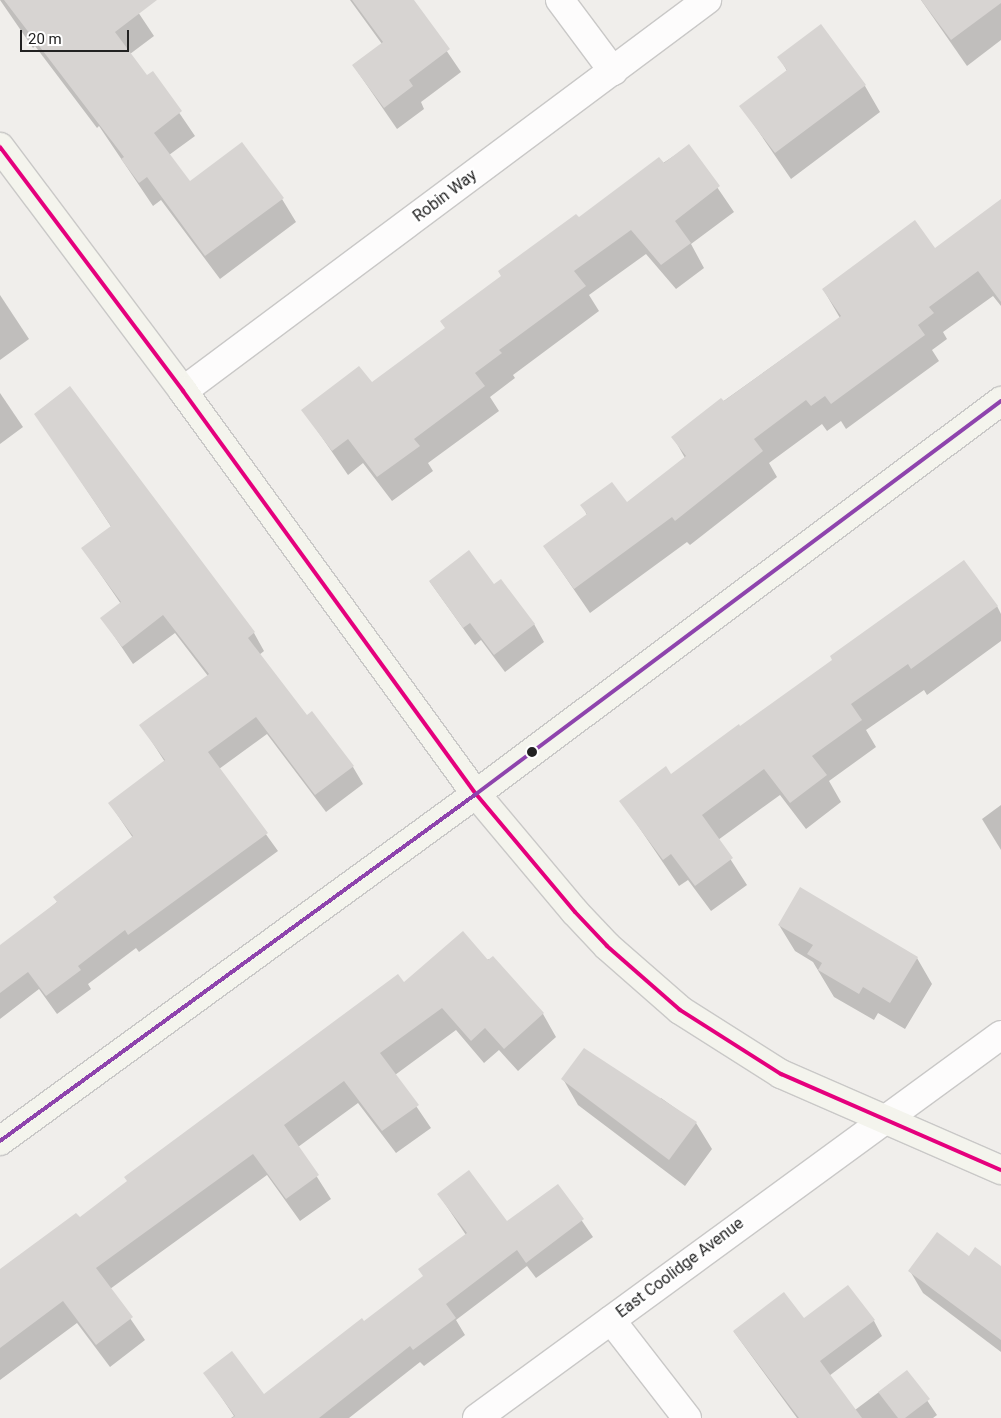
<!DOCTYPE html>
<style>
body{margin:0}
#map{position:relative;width:1001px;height:1418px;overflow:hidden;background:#f0eeeb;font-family:Roboto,sans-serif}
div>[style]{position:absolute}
.shadow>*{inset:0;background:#0003}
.building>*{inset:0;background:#d7d4d2}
.roads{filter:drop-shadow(1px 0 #c9c8c7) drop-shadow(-1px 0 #c9c8c7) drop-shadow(0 1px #c9c8c7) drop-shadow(0 -1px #c9c8c7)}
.street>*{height:28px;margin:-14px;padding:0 14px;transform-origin:14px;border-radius:14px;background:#fdfcfc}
.secondary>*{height:28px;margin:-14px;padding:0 14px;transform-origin:14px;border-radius:14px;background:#f4f4ed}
.bus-1>*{height:4px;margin:-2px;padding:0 2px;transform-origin:2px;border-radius:2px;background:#e5007d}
.bus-2>*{height:4px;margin:-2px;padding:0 2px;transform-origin:2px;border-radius:2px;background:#8e44ad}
.dots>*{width:14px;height:14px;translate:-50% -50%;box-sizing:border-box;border:2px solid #fff;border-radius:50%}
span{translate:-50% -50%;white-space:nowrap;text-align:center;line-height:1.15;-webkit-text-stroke:4.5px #fff;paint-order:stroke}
.street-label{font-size:16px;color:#222}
.scale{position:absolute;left:20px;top:30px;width:109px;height:22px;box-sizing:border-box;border:2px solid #222;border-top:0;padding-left:6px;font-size:15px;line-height:18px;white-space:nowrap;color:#222;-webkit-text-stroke:4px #fff;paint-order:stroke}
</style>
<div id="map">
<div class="shadow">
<div style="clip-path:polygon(0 0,130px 0,154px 36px,130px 54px,147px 77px,152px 73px,195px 136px,169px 155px,189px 183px,282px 199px,296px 222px,220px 279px,161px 200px,153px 206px,99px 126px,97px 128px,35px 46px,33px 48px)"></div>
<div style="clip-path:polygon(350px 0,412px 0,461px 72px,421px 102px,424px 109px,397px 129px,353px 65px,382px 44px)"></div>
<div style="clip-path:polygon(921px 0,1001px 0,1001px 40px,967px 66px)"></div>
<div style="clip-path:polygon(820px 26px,865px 86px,880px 112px,791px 179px,741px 106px,787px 71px,779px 57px)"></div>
<div style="clip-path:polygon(689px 146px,734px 212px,691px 244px,704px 268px,676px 289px,646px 254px,589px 295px,599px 311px,513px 375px,515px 378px,490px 397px,499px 411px,428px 463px,433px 471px,392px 501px,363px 463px,348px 475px,303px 410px,371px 384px,446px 329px,578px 219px)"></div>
<div style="clip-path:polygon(1001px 200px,1001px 306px,993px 296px,943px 332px,947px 339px,932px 350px,939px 361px,846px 429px,841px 421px,827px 431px,822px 424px,769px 463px,777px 477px,690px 545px,687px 542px,590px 613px,544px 546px,587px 515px,582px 505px,627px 504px,685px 458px,673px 437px,840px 318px,823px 289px,935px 250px)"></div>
<div style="clip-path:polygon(0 295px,29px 339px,0 360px)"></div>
<div style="clip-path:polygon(69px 388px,254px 633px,264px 651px,259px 655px,307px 716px,353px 767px,363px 784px,326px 812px,267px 734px,219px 769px,278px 851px,139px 952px,136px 948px,88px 984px,91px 989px,57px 1014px,39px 989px,0 1019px,0 950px,133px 838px,110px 804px,165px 762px,141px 725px,208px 676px,175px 633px,133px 664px,102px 618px,121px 604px,83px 549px,112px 528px,36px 414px)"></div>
<div style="clip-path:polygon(0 393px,23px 427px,0 444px)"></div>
<div style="clip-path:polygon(430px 582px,494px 586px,534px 624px,544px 642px,505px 672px,481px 640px,475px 645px)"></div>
<div style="clip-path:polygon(997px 606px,1001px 614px,1001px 641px,927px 695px,924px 690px,866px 730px,876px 747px,829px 781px,841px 802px,806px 829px,780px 795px,718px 840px,747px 885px,711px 911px,688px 880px,679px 886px,621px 801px,671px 776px,740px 728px)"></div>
<div style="clip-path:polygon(1001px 805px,1001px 850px,982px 819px)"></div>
<div style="clip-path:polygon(779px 925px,917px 958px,932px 984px,905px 1029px,878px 1013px,874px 1020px,834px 997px,813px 962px,795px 951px)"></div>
<div style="clip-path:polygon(493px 958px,543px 1014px,556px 1037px,518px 1071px,499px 1050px,484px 1063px,456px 1030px,395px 1075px,431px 1128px,396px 1153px,358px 1103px,298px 1147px,331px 1199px,300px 1221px,267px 1175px,110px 1289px,145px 1340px,110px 1367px,77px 1323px,0 1380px,0 1270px,79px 1219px,404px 984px)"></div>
<div style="clip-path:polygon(563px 1079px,659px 1101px,661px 1098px,696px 1123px,712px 1149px,685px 1186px,578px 1105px)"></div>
<div style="clip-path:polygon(558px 1186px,593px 1237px,536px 1278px,527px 1266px,456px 1320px,465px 1335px,424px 1366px,420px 1362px,349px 1418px,231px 1418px,234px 1416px,205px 1373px,264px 1395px,364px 1323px,424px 1277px,466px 1235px,439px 1195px,507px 1223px)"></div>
<div style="clip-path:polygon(969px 1258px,1001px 1268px,1001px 1352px,923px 1293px,910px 1271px)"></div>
<div style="clip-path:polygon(803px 1320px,874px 1321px,882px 1336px,829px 1376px,855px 1410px,907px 1371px,937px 1415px,933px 1418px,797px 1418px,734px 1332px)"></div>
</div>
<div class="building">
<div style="clip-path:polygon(4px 0,157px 0,115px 32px,147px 75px,153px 71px,182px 111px,154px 133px,190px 181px,242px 142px,284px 198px,205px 256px,147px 177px,139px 183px,121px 159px,124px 157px)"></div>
<div style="clip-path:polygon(352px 0,414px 0,450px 49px,409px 80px,413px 86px,384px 108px,352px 65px,383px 42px)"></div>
<div style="clip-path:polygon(921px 0,1001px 0,1001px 3px,951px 40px)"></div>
<div style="clip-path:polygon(821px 24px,866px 85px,775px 153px,739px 106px,787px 70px,777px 57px)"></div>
<div style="clip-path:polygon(689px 144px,720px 186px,675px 221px,691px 243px,661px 265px,631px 230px,574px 271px,586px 286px,499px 350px,502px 353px,475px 373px,485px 386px,414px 439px,420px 446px,377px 477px,348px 439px,332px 451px,301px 410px,359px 366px,372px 382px,445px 328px,440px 321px,501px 276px,498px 271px,576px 214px,579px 217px,659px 157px,664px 163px)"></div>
<div style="clip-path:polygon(1001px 199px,1001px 302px,978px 271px,929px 307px,934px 313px,918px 325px,925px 335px,831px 404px,825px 396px,811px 406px,806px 400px,754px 439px,763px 451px,675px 521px,672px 517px,574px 589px,543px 546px,587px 514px,580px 505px,612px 482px,627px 502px,686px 456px,671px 437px,721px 398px,724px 401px,841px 316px,822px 289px,915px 220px,935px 248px)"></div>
<div style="clip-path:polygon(70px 386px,255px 632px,248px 638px,307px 715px,312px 711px,354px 766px,315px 795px,256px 717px,208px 752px,268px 833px,128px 935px,125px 930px,78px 966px,81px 970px,46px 996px,28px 972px,0 993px,0 945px,57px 902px,53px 897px,133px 836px,108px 803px,165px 760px,139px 725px,209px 674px,163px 615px,122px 647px,100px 618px,121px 602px,81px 548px,111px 526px,34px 414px)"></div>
<div style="clip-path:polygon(469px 550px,494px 584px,501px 579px,535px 624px,494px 655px,470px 623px,463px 628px,429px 581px)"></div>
<div style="clip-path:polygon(964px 560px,998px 606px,911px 669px,908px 664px,851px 704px,862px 720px,812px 756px,827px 775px,790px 803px,764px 769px,702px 815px,733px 858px,695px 886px,671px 854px,663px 860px,619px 801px,666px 766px,671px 774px,739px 724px,740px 726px,832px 660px,830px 656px)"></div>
<div style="clip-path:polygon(800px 887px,918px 957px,890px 1003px,863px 987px,859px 994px,818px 970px,822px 963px,807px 954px,813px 945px,778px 925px)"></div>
<div style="clip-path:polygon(463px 931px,488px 960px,493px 956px,544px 1013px,504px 1049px,485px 1028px,471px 1041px,442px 1008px,380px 1053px,419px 1105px,382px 1131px,344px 1081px,284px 1125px,319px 1175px,286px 1199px,253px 1154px,96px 1268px,133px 1317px,96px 1345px,63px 1301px,0 1348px,0 1269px,76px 1213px,80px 1217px,127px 1181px,124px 1177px,398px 974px,404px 982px)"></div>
<div style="clip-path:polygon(584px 1048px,697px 1122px,669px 1160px,561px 1079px)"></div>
<div style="clip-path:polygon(469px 1170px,507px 1221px,558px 1184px,584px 1219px,526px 1263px,517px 1250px,446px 1304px,456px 1318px,413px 1350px,410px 1346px,319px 1418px,232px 1418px,235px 1416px,203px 1373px,232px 1351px,264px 1394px,362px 1318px,364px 1321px,423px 1276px,418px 1269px,467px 1233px,437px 1194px)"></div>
<div style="clip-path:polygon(937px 1232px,969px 1256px,975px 1247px,1001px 1266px,1001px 1340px,908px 1271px)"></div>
<div style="clip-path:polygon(848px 1285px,875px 1320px,820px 1361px,862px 1418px,799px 1418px,733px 1331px,784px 1292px,804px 1318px)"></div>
<div style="clip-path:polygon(907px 1370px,930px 1399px,905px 1418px,898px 1418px,878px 1392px)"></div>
</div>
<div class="roads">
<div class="street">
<div style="left:560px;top:0;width:89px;rotate:53.3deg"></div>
<div style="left:183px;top:391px;width:654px;rotate:-36.73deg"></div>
<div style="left:611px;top:1320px;width:124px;rotate:52.2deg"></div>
<div style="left:477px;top:1418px;width:649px;rotate:-36.16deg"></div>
</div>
<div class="secondary">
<div style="left:0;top:147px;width:305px;rotate:53.1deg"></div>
<div style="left:183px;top:391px;width:498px;rotate:54deg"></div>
<div style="left:476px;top:794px;width:154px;rotate:50deg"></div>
<div style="left:575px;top:912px;width:47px;rotate:46.7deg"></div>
<div style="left:607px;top:946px;width:97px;rotate:41.2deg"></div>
<div style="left:680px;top:1010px;width:120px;rotate:32.4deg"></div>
<div style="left:781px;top:1074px;width:240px;rotate:23.6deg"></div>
<div style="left:0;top:1141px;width:589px;rotate:-36.09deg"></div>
<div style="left:476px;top:794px;width:656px;rotate:-36.82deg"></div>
</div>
</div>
<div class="bus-1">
<div style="left:0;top:147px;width:305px;rotate:53.1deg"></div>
<div style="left:183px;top:391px;width:498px;rotate:54deg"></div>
<div style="left:476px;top:794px;width:154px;rotate:50deg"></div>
<div style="left:575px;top:912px;width:47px;rotate:46.7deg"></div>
<div style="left:607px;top:946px;width:97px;rotate:41.2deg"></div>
<div style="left:680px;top:1010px;width:120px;rotate:32.4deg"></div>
<div style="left:781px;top:1074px;width:240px;rotate:23.6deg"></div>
</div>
<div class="bus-2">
<div style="left:0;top:1141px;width:589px;rotate:-36.09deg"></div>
<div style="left:476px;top:794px;width:656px;rotate:-36.82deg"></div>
</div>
<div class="dots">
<div style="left:532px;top:752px;background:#222"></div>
</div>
<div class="street-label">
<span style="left:445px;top:196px;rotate:-37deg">Robin Way</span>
<span style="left:680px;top:1268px;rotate:-37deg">East Coolidge Avenue</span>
</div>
<div class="scale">20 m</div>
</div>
